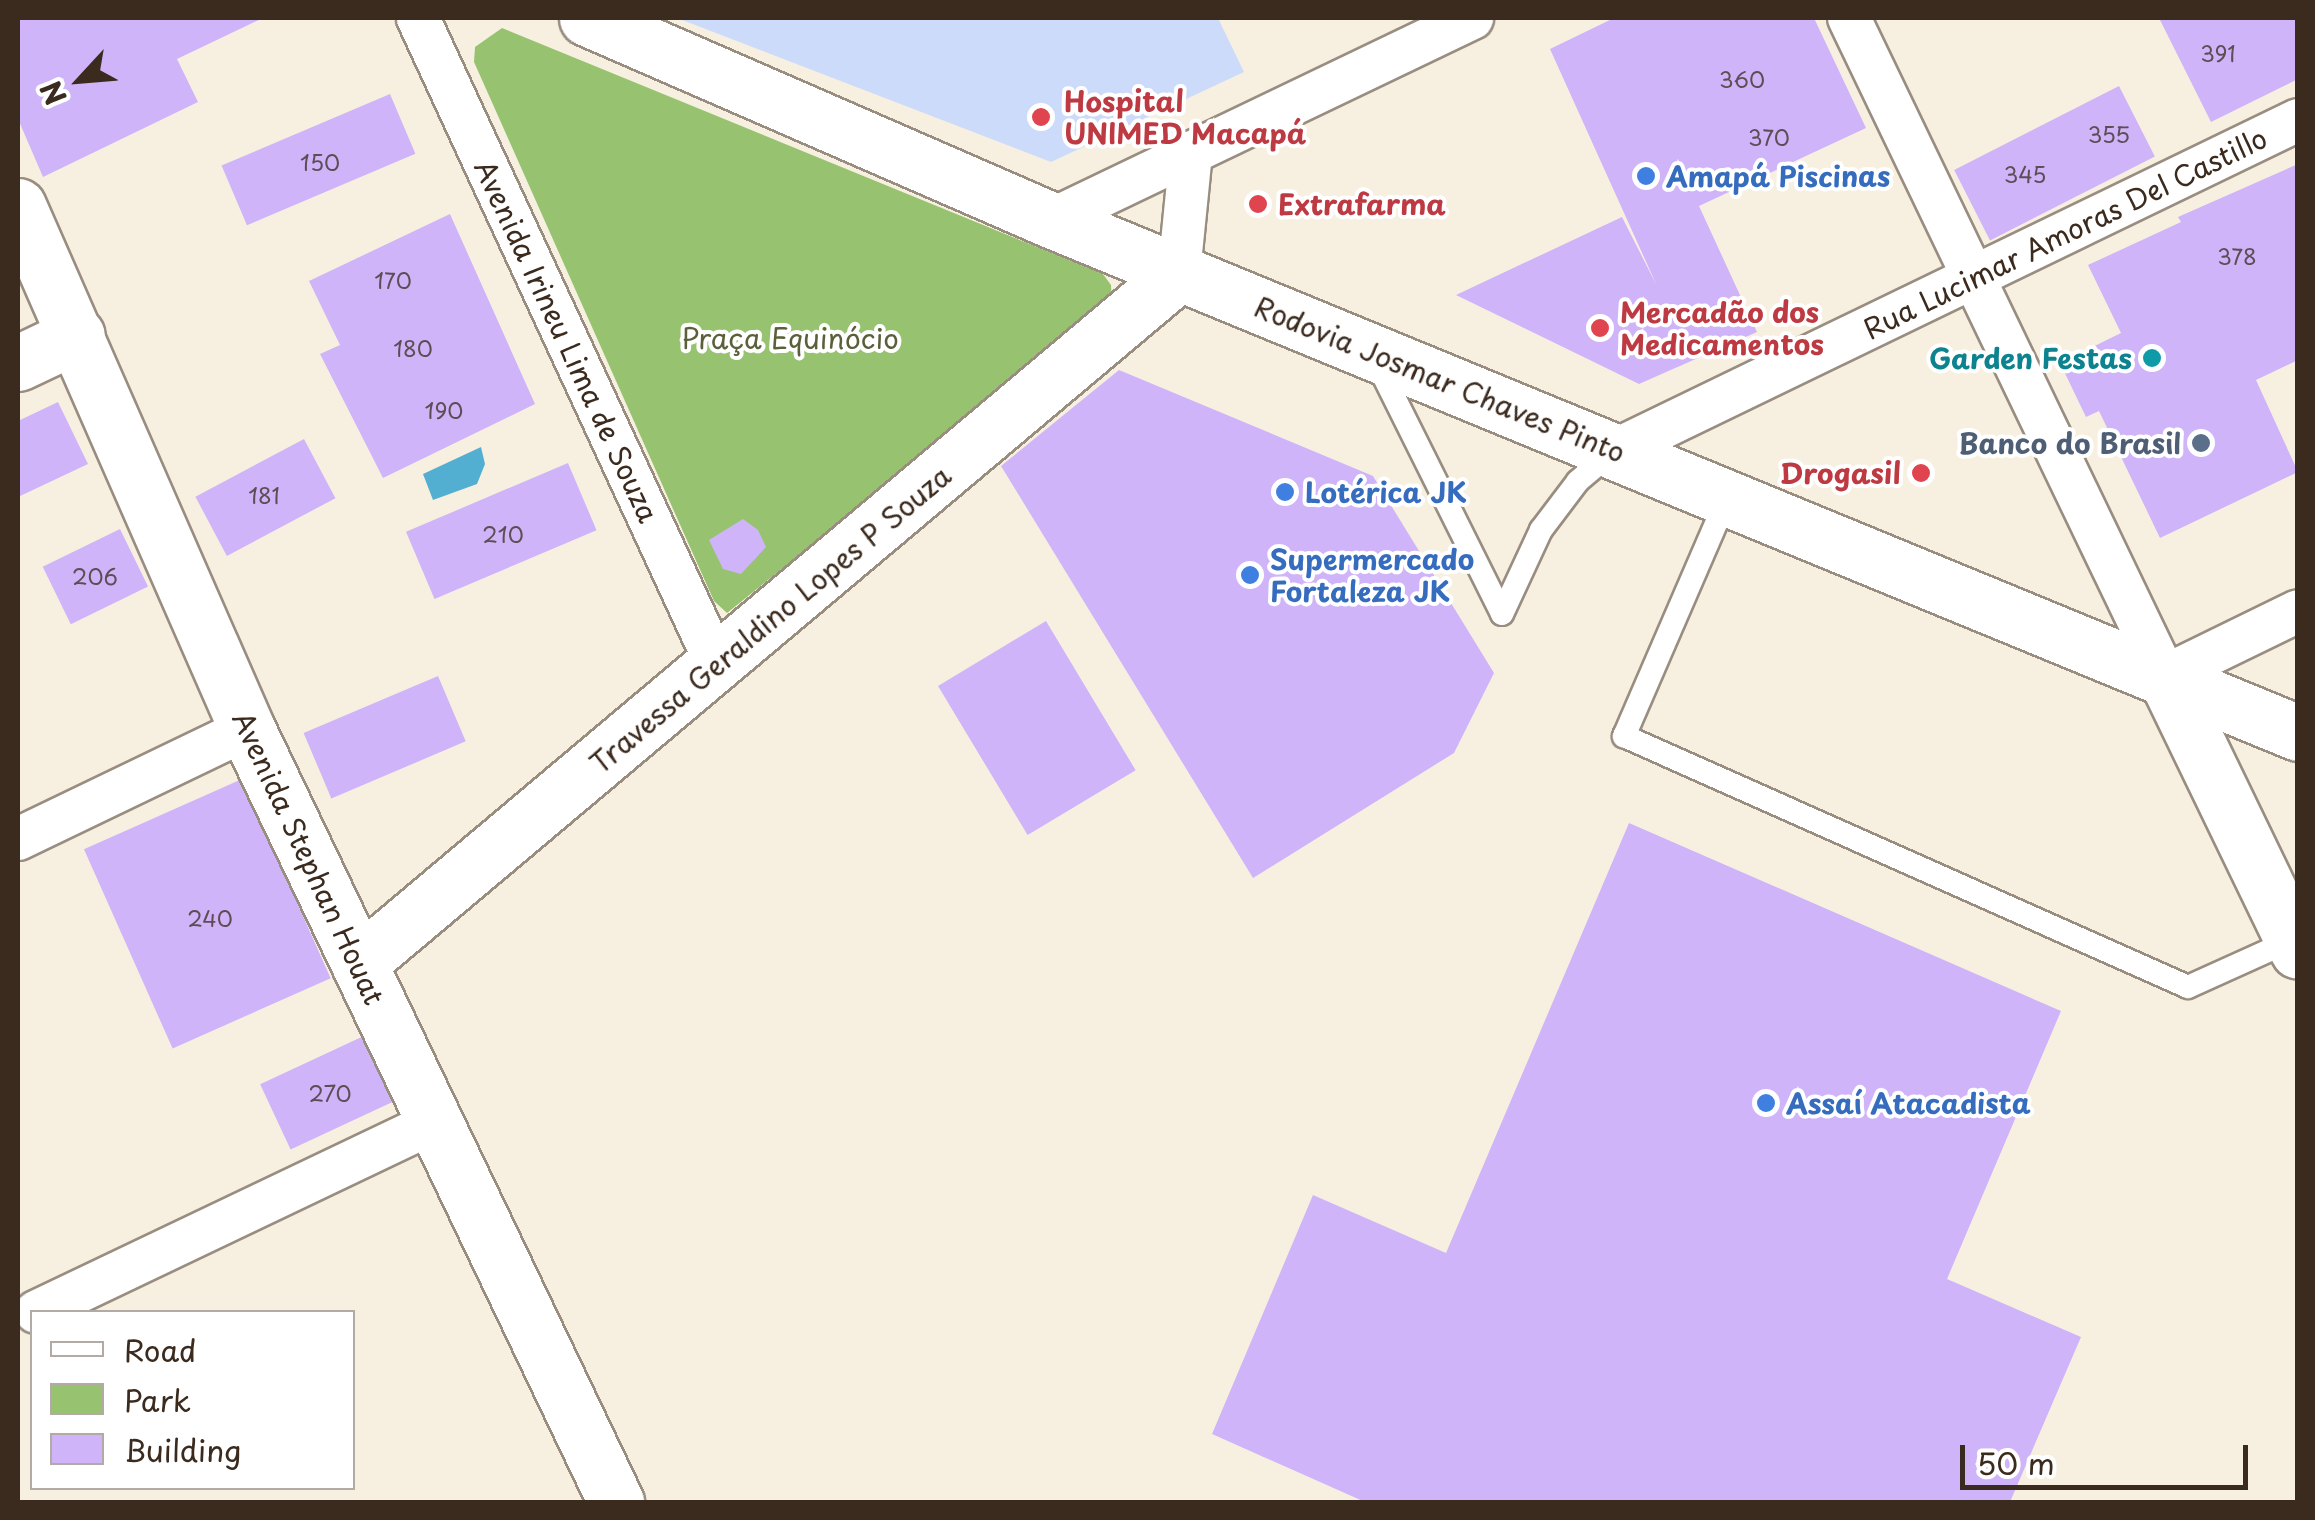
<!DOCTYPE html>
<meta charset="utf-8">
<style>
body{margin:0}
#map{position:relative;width:2315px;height:1520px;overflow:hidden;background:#f7f0e1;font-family:"Playpen Sans",sans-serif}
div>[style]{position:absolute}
.built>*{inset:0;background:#cddbfa}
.green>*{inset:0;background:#97c370}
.water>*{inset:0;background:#53afd1}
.building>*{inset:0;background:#cfb4f9;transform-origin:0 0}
.roads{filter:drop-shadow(2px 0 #998d80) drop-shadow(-2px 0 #998d80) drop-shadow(0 2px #998d80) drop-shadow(0 -2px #998d80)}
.lane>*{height:22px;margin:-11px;padding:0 11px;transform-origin:11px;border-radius:11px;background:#fff}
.street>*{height:42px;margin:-21px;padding:0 21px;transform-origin:21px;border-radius:21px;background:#fff}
.secondary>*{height:55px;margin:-27.5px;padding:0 27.5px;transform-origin:27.5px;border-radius:27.5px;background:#fff}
.primary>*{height:55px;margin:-27.5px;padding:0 27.5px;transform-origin:27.5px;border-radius:27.5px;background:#fff}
.dots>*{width:28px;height:28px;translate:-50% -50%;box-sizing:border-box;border:5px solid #fff;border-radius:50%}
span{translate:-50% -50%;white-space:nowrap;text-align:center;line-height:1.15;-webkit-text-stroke:8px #fff;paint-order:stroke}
.number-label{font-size:22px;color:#604c55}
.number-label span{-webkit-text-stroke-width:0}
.health-label{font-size:28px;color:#be3a42;font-weight:700}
.left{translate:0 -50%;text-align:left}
.right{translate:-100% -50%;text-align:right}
.shop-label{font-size:28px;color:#366cbe;font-weight:700}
.street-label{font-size:28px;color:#3b2a1e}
.park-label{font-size:28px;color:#5b603b}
.culture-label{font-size:28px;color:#0d838f;font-weight:700}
.service-label{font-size:28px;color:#4e5e75;font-weight:700}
.frame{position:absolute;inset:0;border:20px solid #3b2a1e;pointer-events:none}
.legend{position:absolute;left:30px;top:1310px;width:325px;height:180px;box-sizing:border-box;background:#fff;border:2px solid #b1aaa5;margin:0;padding:12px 18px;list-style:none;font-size:30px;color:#3b2a1e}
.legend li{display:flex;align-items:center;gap:20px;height:50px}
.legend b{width:50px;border:2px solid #b1aaa5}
.north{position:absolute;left:30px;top:30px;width:100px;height:100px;-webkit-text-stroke:8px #fff;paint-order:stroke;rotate:244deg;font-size:28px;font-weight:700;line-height:40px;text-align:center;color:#3b2a1e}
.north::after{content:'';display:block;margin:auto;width:35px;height:45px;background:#3b2a1e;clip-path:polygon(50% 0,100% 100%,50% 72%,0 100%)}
.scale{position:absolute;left:1960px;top:1445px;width:288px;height:45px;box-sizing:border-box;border:5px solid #3b2a1e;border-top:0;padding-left:12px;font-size:30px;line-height:35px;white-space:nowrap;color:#3b2a1e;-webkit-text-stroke:8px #fff;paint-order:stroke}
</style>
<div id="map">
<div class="built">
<div style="clip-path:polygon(677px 18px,1218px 18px,1244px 72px,1051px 162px)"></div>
</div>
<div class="green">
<div style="clip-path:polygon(502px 28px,1103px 274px,1111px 285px,1112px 303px,727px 613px,714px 601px,474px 62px,475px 47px)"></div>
</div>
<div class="water">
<div style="clip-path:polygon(481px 447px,485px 464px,477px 484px,433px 500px,423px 474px)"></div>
</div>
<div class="building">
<div style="clip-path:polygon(18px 18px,263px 18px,177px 59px,198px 102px,43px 177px,18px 119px)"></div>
<div style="clip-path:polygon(1614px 18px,1814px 18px,1866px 128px,1699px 206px,1757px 332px,1639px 384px,1456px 295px,1622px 217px,1657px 286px,1550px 49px)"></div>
<div style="clip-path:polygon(2159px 18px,2298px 18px,2298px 79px,2211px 122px)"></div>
<div style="left:2119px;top:86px;width:79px;height:185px;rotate:63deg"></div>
<div style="left:390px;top:94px;width:65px;height:183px;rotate:67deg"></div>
<div style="clip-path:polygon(2298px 164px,2298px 360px,2256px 380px,2298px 472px,2160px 538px,2099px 411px,2086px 417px,2060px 363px,2121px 333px,2088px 265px,2181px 222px,2178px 217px)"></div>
<div style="clip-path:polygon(450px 214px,535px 404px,383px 478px,320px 354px,340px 345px,309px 281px)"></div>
<div style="clip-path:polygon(1119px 370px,1373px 476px,1494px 673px,1454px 753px,1253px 878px,1001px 466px)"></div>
<div style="clip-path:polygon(58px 402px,88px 464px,18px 497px,18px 421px)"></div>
<div style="left:304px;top:439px;width:67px;height:123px;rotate:62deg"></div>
<div style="left:568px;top:463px;width:73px;height:176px;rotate:67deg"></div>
<div style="clip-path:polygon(743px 519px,758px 530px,766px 547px,741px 574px,723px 569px,709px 540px)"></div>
<div style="left:120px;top:529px;width:64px;height:86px;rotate:64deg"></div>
<div style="left:1046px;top:621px;width:174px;height:126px;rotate:59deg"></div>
<div style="left:438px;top:676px;width:71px;height:146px;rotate:67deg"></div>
<div style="left:242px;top:779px;width:218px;height:173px;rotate:66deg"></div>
<div style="clip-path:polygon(1629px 823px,2061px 1011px,1947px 1279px,2081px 1337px,2010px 1502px,1365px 1502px,1212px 1434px,1313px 1195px,1446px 1253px)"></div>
<div style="left:368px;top:1034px;width:72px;height:119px;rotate:65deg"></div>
</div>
<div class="roads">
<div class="lane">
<div style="left:1377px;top:363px;width:280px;rotate:63.5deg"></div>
<div style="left:1728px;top:496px;width:262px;rotate:113.4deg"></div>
<div style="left:1624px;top:736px;width:617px;rotate:23.99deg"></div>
<div style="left:2188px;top:987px;width:114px;rotate:-24.3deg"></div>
<div style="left:1502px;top:614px;width:93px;rotate:-65.1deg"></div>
<div style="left:1541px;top:530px;width:61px;rotate:-52.9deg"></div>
<div style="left:1578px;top:481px;width:42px;rotate:-40.2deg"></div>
</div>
<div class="street">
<div style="left:418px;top:18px;width:713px;rotate:65.2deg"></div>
<div style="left:1849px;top:18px;width:730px;rotate:64.35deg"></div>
<div style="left:2165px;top:676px;width:148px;rotate:-26deg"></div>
<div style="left:1051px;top:220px;width:467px;rotate:-25.6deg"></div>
<div style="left:1179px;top:273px;width:121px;rotate:-84.3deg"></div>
<div style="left:1616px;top:450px;width:758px;rotate:-25.82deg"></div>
<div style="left:18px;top:839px;width:254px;rotate:-25.7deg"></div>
<div style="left:36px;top:1312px;width:441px;rotate:-25.5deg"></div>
</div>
<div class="secondary">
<div style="left:18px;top:206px;width:571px;rotate:66.35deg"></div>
<div style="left:247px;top:729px;width:857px;rotate:64.48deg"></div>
<div style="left:18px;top:363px;width:65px;rotate:-25.4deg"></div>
<div style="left:2165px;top:676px;width:305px;rotate:64.2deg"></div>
<div style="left:359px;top:963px;width:1072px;rotate:-40.08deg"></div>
</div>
<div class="primary">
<div style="left:587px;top:18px;width:506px;rotate:23.53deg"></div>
<div style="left:1051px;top:220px;width:1348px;rotate:22.36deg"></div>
</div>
</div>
<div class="dots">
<div style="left:1041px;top:117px;background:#e0444e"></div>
<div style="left:1646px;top:176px;background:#3f7fe0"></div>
<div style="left:1258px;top:204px;background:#e0444e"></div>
<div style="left:1600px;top:328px;background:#e0444e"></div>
<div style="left:2152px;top:358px;background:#0f9aa8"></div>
<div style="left:2201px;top:443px;background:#5c6f8a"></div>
<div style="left:1921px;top:473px;background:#e0444e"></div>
<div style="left:1285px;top:492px;background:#3f7fe0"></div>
<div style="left:1250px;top:575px;background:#3f7fe0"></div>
<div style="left:1766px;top:1103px;background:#3f7fe0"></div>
</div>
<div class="number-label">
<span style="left:2218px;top:53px">391</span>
<span style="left:1742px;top:79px">360</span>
<span style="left:2109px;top:134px">355</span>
<span style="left:1769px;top:137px">370</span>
<span style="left:320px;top:162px">150</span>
<span style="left:2025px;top:174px">345</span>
<span style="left:2237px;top:256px">378</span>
<span style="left:393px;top:280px">170</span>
<span style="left:413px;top:348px">180</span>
<span style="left:444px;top:410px">190</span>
<span style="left:264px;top:495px">181</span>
<span style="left:503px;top:534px">210</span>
<span style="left:95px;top:576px">206</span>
<span style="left:210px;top:918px">240</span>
<span style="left:330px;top:1093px">270</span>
</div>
<div class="health-label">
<span class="left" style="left:1064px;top:117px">Hospital<br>UNIMED Macapá</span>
<span class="left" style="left:1278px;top:204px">Extrafarma</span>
<span class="left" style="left:1620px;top:328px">Mercadão dos<br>Medicamentos</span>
<span class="right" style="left:1901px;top:473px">Drogasil</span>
</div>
<div class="shop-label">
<span class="left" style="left:1666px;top:176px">Amapá Piscinas</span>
<span class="left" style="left:1305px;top:492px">Lotérica JK</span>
<span class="left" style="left:1270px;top:575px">Supermercado<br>Fortaleza JK</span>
<span class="left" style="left:1786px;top:1103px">Assaí Atacadista</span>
</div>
<div class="street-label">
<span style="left:2065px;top:233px;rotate:-26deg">Rua Lucimar Amoras Del Castillo</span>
<span style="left:567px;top:341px;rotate:65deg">Avenida Irineu Lima de Souza</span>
<span style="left:1440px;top:379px;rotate:22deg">Rodovia Josmar Chaves Pinto</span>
<span style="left:770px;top:619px;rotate:-40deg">Travessa Geraldino Lopes P Souza</span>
<span style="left:309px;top:858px;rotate:65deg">Avenida Stephan Houat</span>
</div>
<div class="park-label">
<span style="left:790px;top:338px">Praça Equinócio</span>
</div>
<div class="culture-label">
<span class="right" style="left:2132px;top:358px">Garden Festas</span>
</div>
<div class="service-label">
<span class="right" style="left:2181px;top:443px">Banco do Brasil</span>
</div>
<div class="frame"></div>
<ul class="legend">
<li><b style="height:12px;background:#fff"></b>Road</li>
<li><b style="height:28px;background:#97c370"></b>Park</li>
<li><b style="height:28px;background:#cfb4f9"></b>Building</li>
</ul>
<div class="north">N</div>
<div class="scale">50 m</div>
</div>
